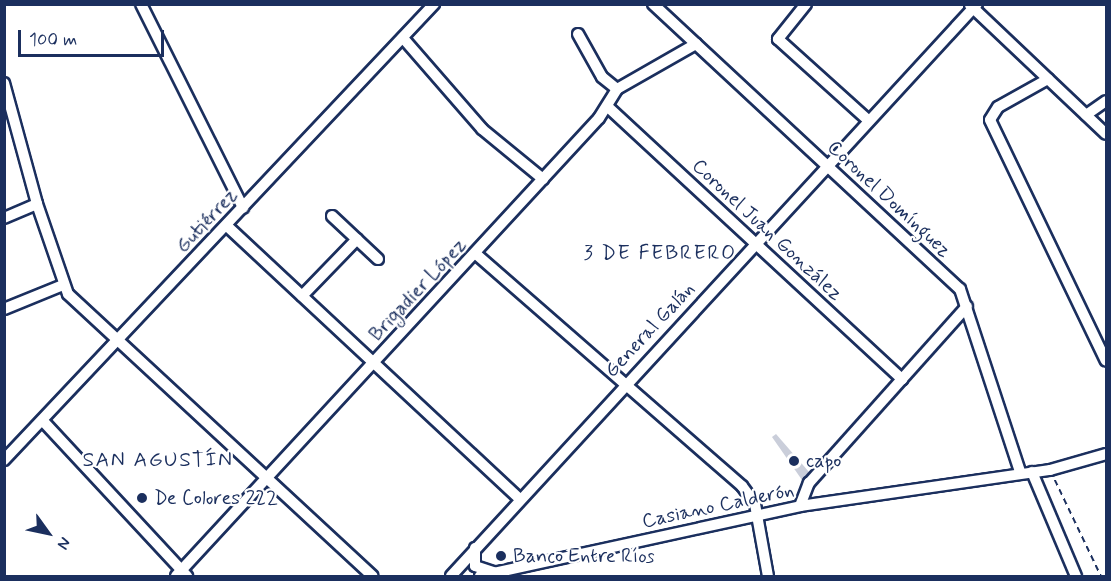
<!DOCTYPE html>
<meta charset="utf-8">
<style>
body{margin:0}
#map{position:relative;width:1111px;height:581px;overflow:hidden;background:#fff;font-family:Mynerve,sans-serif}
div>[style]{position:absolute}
.building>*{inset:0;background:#caceda}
.path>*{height:1.5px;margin-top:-0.75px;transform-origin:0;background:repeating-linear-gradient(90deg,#1b2f5e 0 6px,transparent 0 10.5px)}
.roads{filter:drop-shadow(2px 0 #1b2f5e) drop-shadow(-2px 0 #1b2f5e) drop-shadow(0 2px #1b2f5e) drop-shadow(0 -2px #1b2f5e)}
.minor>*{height:10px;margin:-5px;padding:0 5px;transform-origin:5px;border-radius:5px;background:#fff}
.dots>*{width:16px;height:16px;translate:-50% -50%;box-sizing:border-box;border:3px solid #fff;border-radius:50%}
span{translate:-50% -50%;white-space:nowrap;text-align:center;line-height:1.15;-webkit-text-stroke:4.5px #fff;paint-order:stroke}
.street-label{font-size:20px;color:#1b2f5e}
.poi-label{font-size:20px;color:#1b2f5e}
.left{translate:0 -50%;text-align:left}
.neighbourhood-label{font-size:21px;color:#1b2f5e;letter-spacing:1.5px}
.frame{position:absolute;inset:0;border:6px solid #1b2f5e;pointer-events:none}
.north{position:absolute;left:18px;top:503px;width:60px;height:60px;-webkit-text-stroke:4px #fff;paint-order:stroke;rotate:123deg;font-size:16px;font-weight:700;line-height:24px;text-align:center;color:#1b2f5e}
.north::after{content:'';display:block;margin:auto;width:21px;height:27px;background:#1b2f5e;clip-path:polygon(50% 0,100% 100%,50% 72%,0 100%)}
.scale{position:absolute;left:18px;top:30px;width:146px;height:27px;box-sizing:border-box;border:3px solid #1b2f5e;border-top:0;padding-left:8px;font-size:18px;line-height:21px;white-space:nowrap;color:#1b2f5e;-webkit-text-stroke:4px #fff;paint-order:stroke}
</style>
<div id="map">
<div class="building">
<div style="clip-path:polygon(776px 434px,809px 472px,802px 480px,772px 437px)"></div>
</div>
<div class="path">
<div style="left:1055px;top:480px;width:106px;rotate:64.4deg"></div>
</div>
<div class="roads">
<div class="minor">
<div style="left:141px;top:4px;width:228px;rotate:63.4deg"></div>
<div style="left:653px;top:4px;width:419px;rotate:42.9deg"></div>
<div style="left:960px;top:289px;width:193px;rotate:71.8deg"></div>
<div style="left:806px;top:4px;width:45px;rotate:128.7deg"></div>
<div style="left:778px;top:39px;width:121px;rotate:42deg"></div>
<div style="left:970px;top:5px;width:187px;rotate:43.5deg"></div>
<div style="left:578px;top:34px;width:49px;rotate:60.8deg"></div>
<div style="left:602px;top:77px;width:19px;rotate:39deg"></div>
<div style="left:403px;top:38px;width:121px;rotate:49deg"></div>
<div style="left:482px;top:129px;width:79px;rotate:39.3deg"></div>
<div style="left:1048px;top:79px;width:57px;rotate:150.8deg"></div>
<div style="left:998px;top:107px;width:15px;rotate:122deg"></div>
<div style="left:990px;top:120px;width:267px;rotate:64.3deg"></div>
<div style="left:4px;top:83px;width:125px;rotate:74.7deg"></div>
<div style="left:37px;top:204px;width:95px;rotate:71deg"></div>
<div style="left:68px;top:294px;width:415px;rotate:42.8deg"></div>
<div style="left:608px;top:107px;width:401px;rotate:42.8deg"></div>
<div style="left:1086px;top:115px;width:24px;rotate:-35deg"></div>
<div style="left:332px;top:216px;width:63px;rotate:43.1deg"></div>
<div style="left:4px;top:218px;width:36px;rotate:-23deg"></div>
<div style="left:227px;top:226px;width:399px;rotate:43deg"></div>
<div style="left:476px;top:254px;width:353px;rotate:41.1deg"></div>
<div style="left:742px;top:486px;width:22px;rotate:54deg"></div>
<div style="left:755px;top:504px;width:73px;rotate:79.8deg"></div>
<div style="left:302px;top:296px;width:79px;rotate:-46deg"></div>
<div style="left:4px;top:309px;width:64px;rotate:-22.1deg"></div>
<div style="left:43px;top:421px;width:212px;rotate:47.1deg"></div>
<div style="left:4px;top:460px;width:627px;rotate:-46.68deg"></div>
<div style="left:1032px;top:472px;width:113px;rotate:67.1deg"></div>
<div style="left:800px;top:506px;width:25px;rotate:-69deg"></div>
<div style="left:809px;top:483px;width:237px;rotate:-48.2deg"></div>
<div style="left:475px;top:548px;width:18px;rotate:90deg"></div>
<div style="left:475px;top:566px;width:20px;rotate:18deg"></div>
<div style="left:176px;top:576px;width:623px;rotate:-47.28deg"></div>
<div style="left:599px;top:118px;width:34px;rotate:-58deg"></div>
<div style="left:617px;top:89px;width:91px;rotate:-29.7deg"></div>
<div style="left:451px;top:576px;width:777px;rotate:-47.4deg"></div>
<div style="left:480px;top:576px;width:328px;rotate:-12.3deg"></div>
<div style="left:800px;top:506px;width:253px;rotate:-8.2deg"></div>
<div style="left:1050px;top:470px;width:58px;rotate:-15.9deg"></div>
</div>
</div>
<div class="dots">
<div style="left:794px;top:461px;background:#1b2f5e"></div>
<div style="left:142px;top:498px;background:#1b2f5e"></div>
<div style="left:501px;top:556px;background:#1b2f5e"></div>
</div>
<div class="street-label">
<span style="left:889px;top:199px;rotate:43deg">Coronel Domínguez</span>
<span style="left:207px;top:221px;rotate:-47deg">Gutiérrez</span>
<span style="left:767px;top:230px;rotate:43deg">Coronel Juan González</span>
<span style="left:418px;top:290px;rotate:-47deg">Brigadier López</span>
<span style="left:650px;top:330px;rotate:-47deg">General Galán</span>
<span style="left:718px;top:506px;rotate:-12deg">Casiano Calderón</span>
</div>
<div class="poi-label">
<span class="left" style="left:806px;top:461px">capo</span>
<span class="left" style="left:154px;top:498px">De Colores 222</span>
<span class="left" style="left:513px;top:556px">Banco Entre Ríos</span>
</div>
<div class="neighbourhood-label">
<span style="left:660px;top:253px">3 DE FEBRERO</span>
<span style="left:158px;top:460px">SAN AGUSTÍN</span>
</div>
<div class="frame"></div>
<div class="north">N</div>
<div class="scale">100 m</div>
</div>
